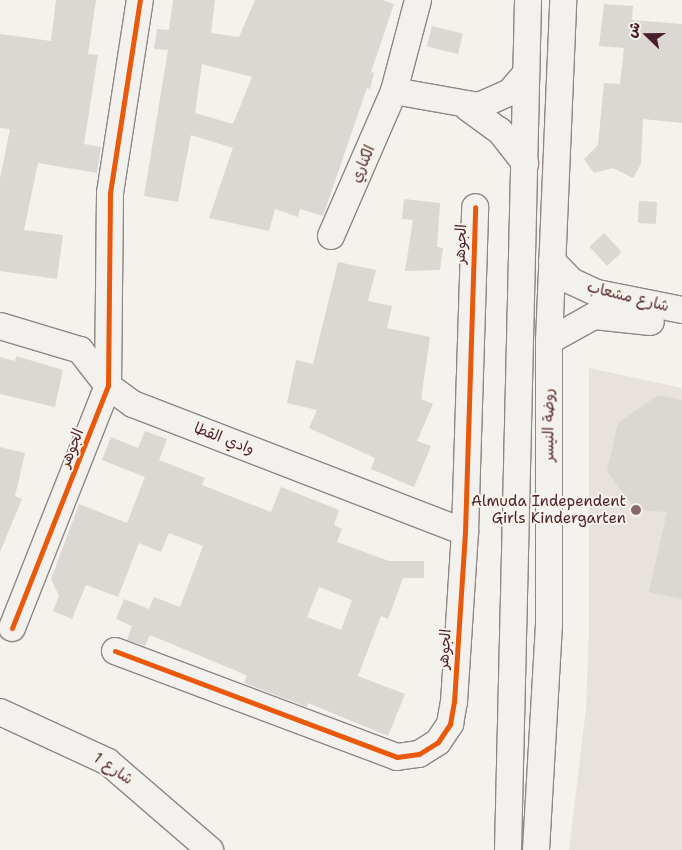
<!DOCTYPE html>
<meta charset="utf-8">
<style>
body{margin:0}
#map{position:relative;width:682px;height:850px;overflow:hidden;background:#f4f2ec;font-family:"Shantell Sans","Playpen Sans Arabic",sans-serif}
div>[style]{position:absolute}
.built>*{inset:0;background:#e7e2db}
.building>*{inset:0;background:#dbd7d3;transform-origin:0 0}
.roads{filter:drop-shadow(1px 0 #8f8685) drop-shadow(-1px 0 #8f8685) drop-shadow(0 1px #8f8685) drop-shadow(0 -1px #8f8685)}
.minor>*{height:26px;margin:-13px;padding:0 13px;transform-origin:13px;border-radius:13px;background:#f2f1ed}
.cycleway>*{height:5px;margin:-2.5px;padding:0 2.5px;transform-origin:2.5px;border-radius:2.5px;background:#e8590c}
.dots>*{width:14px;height:14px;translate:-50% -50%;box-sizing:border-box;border:2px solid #f7f3e8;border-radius:50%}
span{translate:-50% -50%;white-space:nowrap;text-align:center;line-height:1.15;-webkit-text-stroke:4px #f7f3e8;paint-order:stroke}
.street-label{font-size:15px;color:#4a1f2b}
.poi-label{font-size:15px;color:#4a1f2b}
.right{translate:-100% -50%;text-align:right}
.north{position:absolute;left:622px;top:10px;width:50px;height:50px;-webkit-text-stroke:4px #f7f3e8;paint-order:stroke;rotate:292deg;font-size:14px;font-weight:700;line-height:20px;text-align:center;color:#4a1f2b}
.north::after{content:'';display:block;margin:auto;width:18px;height:22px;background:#4a1f2b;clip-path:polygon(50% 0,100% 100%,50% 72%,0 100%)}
</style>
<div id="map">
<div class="built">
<div style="clip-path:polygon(589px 368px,682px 388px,682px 850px,569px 850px,586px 709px,589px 632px)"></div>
</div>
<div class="building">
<div style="clip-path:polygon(56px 0,96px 0,88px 54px,98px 55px,84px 144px,101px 147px,97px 173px,38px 163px,24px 230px,63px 235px,57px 279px,0 271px,0 179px,10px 129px,0 128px,0 34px,51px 41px)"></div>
<div style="clip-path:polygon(evenodd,173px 0,215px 0,211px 33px,239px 37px,255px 0,383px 0,394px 4px,371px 72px,374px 73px,370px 89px,367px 88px,323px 216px,300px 209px,298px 217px,275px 209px,269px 231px,209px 218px,233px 148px,191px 135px,178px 202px,144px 196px,168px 50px,154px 49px,157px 29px,169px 30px,173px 0,202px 64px,252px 77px,233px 124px,195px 113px,202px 64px)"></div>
<div style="clip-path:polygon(604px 4px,633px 6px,632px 20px,682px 24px,682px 123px,643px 119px,641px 164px,633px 178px,613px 168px,594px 173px,584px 159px,598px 145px,604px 83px,620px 84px,624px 48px,599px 46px)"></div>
<div style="left:432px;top:26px;width:32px;height:21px;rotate:14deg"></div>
<div style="clip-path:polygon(404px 199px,440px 203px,437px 247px,443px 248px,440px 270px,405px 271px,413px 220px,402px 219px)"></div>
<div style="left:639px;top:201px;width:18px;height:22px;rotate:3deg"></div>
<div style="left:604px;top:233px;width:26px;height:20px;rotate:47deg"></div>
<div style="clip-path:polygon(338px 262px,376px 270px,368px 301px,392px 306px,387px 328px,430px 337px,421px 399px,433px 404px,417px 441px,431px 446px,414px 487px,371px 469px,375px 458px,309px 428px,317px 410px,287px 403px,296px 360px,313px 364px)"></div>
<div style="clip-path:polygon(16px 356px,63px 370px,55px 407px,0 394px,0 357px,15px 361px)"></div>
<div style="clip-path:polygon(658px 395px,682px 400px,682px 599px,649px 592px,667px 512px,636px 510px,607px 471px,618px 423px)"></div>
<div style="clip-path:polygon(evenodd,145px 431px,167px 439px,159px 460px,205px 478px,202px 485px,271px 512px,281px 487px,339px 510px,334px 525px,342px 529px,337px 542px,389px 561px,424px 561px,424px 578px,403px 578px,388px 619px,381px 616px,358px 676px,405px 694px,388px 736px,308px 703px,307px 707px,244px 683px,247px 676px,239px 672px,150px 635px,145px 646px,127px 640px,132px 626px,116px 619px,124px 599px,149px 609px,154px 597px,180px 607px,203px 546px,169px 533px,161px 552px,139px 543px,118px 597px,86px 585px,72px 619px,53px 611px,59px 596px,51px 579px,79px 504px,127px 523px,145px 477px,102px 460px,111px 437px,138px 448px,145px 431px,319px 587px,352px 600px,341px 630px,307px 617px,319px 587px)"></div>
<div style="clip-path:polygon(0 447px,25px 453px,15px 496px,22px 499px,0 552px)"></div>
</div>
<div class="roads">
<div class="minor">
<div style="left:394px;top:91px;width:86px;rotate:10deg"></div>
<div style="left:479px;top:106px;width:34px;rotate:-24deg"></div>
<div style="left:510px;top:92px;width:23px;rotate:-49deg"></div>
<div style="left:468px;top:108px;width:39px;rotate:36deg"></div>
<div style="left:500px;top:131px;width:41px;rotate:52deg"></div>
<div style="left:331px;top:236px;width:158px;rotate:-66.5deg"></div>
<div style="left:394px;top:91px;width:94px;rotate:-75.2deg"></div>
<div style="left:552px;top:261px;width:28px;rotate:46deg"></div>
<div style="left:571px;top:281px;width:29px;rotate:25deg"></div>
<div style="left:597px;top:293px;width:87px;rotate:11.3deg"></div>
<div style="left:0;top:326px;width:84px;rotate:16.7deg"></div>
<div style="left:80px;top:350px;width:46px;rotate:52.1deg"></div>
<div style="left:108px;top:386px;width:31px;rotate:36deg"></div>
<div style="left:133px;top:404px;width:356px;rotate:21.1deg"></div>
<div style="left:549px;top:341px;width:51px;rotate:-29.1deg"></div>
<div style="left:594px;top:316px;width:57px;rotate:6deg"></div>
<div style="left:12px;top:628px;width:260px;rotate:-68.4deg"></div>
<div style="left:108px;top:386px;width:193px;rotate:-89.4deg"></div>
<div style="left:110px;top:193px;width:195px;rotate:-81.2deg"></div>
<div style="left:115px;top:651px;width:301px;rotate:20.6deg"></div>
<div style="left:397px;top:757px;width:22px;rotate:-8deg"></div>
<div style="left:419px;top:754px;width:22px;rotate:-32deg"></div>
<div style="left:438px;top:742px;width:22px;rotate:-56deg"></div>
<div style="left:450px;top:724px;width:22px;rotate:-80deg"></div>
<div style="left:454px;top:702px;width:170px;rotate:-86.3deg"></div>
<div style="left:465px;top:532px;width:325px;rotate:-88.2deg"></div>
<div style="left:0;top:712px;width:119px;rotate:24.8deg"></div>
<div style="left:108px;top:762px;width:135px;rotate:40.8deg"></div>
<div style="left:508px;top:850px;width:850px;rotate:-88.65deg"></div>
<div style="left:536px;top:850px;width:225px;rotate:-86.7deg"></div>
<div style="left:549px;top:625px;width:284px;rotate:-90deg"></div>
<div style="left:549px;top:341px;width:341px;rotate:-87.6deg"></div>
</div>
</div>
<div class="cycleway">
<div style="left:12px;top:628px;width:260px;rotate:-68.4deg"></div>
<div style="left:108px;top:386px;width:193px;rotate:-89.4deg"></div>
<div style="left:110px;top:193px;width:195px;rotate:-81.2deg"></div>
<div style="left:115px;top:651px;width:301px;rotate:20.6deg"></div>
<div style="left:397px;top:757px;width:22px;rotate:-8deg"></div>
<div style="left:419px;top:754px;width:22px;rotate:-32deg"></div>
<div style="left:438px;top:742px;width:22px;rotate:-56deg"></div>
<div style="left:450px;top:724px;width:22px;rotate:-80deg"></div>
<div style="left:454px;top:702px;width:170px;rotate:-86.3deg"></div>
<div style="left:465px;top:532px;width:325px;rotate:-88.2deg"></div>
</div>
<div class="dots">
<div style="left:636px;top:510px;background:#86696f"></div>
</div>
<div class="street-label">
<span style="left:363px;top:164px;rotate:-66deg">الكناري</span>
<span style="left:461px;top:244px;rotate:-88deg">الجوهر</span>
<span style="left:628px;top:297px;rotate:14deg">شارع مشعاب</span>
<span style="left:549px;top:425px;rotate:-90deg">روضة النيسر</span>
<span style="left:224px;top:439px;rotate:21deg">وادي القطا</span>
<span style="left:72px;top:448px;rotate:-68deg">الجوهر</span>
<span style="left:445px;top:649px;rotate:-86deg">الجوهر</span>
<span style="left:113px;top:769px;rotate:34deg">شارع 1</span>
</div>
<div class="poi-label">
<span class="right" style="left:626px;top:510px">Almuda Independent<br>Girls Kindergarten</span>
</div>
<div class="north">ش</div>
</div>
